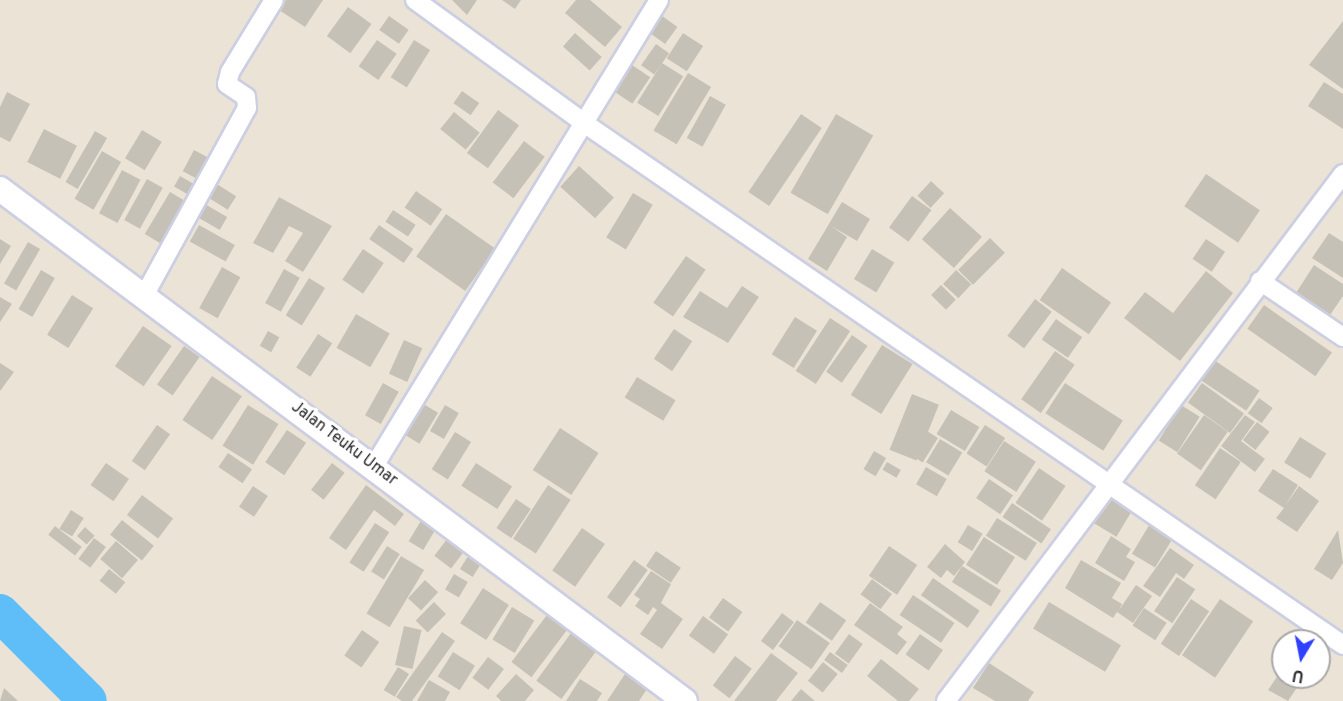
<!DOCTYPE html>
<style>
body{margin:0}
#map{position:relative;width:1343px;height:701px;overflow:hidden;background:#ebe4d6;font-family:Overpass,sans-serif}
div>[style]{position:absolute}
.river>*{height:38px;margin:-19px;padding:0 19px;transform-origin:19px;border-radius:19px;background:#5fbef7}
.building>*{inset:0;background:#c6c1b7;transform-origin:0 0}
.roads{filter:drop-shadow(2px 0 #cccee2) drop-shadow(-2px 0 #cccee2) drop-shadow(0 2px #cccee2) drop-shadow(0 -2px #cccee2)}
.street>*{height:18px;margin:-9px;padding:0 9px;transform-origin:9px;border-radius:9px;background:#fff}
.secondary>*{height:24px;margin:-12px;padding:0 12px;transform-origin:12px;border-radius:12px;background:#fff}
span{translate:-50% -50%;white-space:nowrap;text-align:center;line-height:1.15;-webkit-text-stroke:6px #fff;paint-order:stroke}
.street-label{font-size:16px;color:#272727}
.north{position:absolute;left:1271px;top:629px;width:60px;height:60px;box-sizing:border-box;background:#fff;border:2px solid #a9a9a9;border-radius:50%;rotate:190deg;font-size:16px;font-weight:700;line-height:24px;text-align:center;color:#272727}
.north::after{content:'';display:block;margin:auto;width:21px;height:27px;background:#3040ff;clip-path:polygon(50% 0,100% 100%,50% 72%,0 100%)}
</style>
<div id="map">
<div class="river">
<div style="left:0;top:613px;width:124px;rotate:45deg"></div>
</div>
<div class="building">
<div style="clip-path:polygon(286px 0,323px 0,305px 27px,279px 10px)"></div>
<div style="clip-path:polygon(452px 0,477px 0,467px 15px)"></div>
<div style="clip-path:polygon(502px 0,521px 0,515px 9px)"></div>
<div style="clip-path:polygon(576px 0,590px 0,622px 27px,605px 47px,565px 13px)"></div>
<div style="left:348px;top:7px;width:29px;height:36px;rotate:36deg"></div>
<div style="left:658px;top:13px;width:24px;height:21px;rotate:36deg"></div>
<div style="left:389px;top:16px;width:24px;height:17px;rotate:35deg"></div>
<div style="clip-path:polygon(1343px 21px,1343px 89px,1309px 65px)"></div>
<div style="left:575px;top:33px;width:36px;height:18px;rotate:42deg"></div>
<div style="left:683px;top:33px;width:24px;height:30px;rotate:33deg"></div>
<div style="left:377px;top:40px;width:24px;height:32px;rotate:35deg"></div>
<div style="left:414px;top:40px;width:19px;height:44px;rotate:32deg"></div>
<div style="left:656px;top:44px;width:16px;height:26px;rotate:35deg"></div>
<div style="left:662px;top:63px;width:25px;height:47px;rotate:32deg"></div>
<div style="left:632px;top:65px;width:22px;height:32px;rotate:34deg"></div>
<div style="left:688px;top:73px;width:27px;height:67px;rotate:31deg"></div>
<div style="clip-path:polygon(1324px 82px,1343px 94px,1343px 129px,1308px 106px)"></div>
<div style="left:462px;top:91px;width:21px;height:15px;rotate:35deg"></div>
<div style="clip-path:polygon(7px 92px,30px 104px,10px 142px,0 137px,0 107px)"></div>
<div style="left:710px;top:96px;width:18px;height:48px;rotate:29deg"></div>
<div style="left:498px;top:110px;width:26px;height:53px;rotate:36deg"></div>
<div style="left:454px;top:112px;width:33px;height:22px;rotate:39deg"></div>
<div style="left:801px;top:114px;width:25px;height:94px;rotate:34deg"></div>
<div style="left:836px;top:114px;width:43px;height:91px;rotate:30deg"></div>
<div style="left:44px;top:129px;width:37px;height:37px;rotate:27deg"></div>
<div style="left:142px;top:130px;width:23px;height:33px;rotate:31deg"></div>
<div style="left:95px;top:131px;width:14px;height:59px;rotate:30deg"></div>
<div style="left:524px;top:141px;width:26px;height:52px;rotate:37deg"></div>
<div style="left:194px;top:150px;width:15px;height:24px;rotate:28deg"></div>
<div style="left:102px;top:151px;width:22px;height:55px;rotate:30deg"></div>
<div style="left:579px;top:166px;width:47px;height:28px;rotate:42deg"></div>
<div style="left:122px;top:170px;width:21px;height:49px;rotate:28deg"></div>
<div style="left:1206px;top:174px;width:65px;height:39px;rotate:34deg"></div>
<div style="left:180px;top:176px;width:22px;height:12px;rotate:30deg"></div>
<div style="left:147px;top:179px;width:18px;height:47px;rotate:29deg"></div>
<div style="left:931px;top:181px;width:18px;height:20px;rotate:43deg"></div>
<div style="left:215px;top:183px;width:25px;height:16px;rotate:32deg"></div>
<div style="left:416px;top:191px;width:32px;height:20px;rotate:35deg"></div>
<div style="left:170px;top:192px;width:21px;height:49px;rotate:31deg"></div>
<div style="left:633px;top:193px;width:23px;height:52px;rotate:31deg"></div>
<div style="left:912px;top:196px;width:24px;height:39px;rotate:36deg"></div>
<div style="clip-path:polygon(279px 197px,332px 226px,303px 272px,285px 261px,303px 233px,289px 226px,273px 253px,253px 243px)"></div>
<div style="clip-path:polygon(842px 202px,870px 219px,857px 241px,831px 226px,847px 237px,827px 271px,808px 259px)"></div>
<div style="left:203px;top:203px;width:28px;height:15px;rotate:30deg"></div>
<div style="left:950px;top:208px;width:43px;height:42px;rotate:42deg"></div>
<div style="left:393px;top:210px;width:27px;height:14px;rotate:33deg"></div>
<div style="left:446px;top:214px;width:60px;height:52px;rotate:35deg"></div>
<div style="left:199px;top:225px;width:41px;height:19px;rotate:29deg"></div>
<div style="left:379px;top:225px;width:42px;height:17px;rotate:35deg"></div>
<div style="clip-path:polygon(1329px 233px,1343px 242px,1343px 278px,1312px 258px)"></div>
<div style="left:990px;top:238px;width:21px;height:45px;rotate:45deg"></div>
<div style="clip-path:polygon(0 239px,11px 246px,0 264px)"></div>
<div style="left:1206px;top:239px;width:23px;height:24px;rotate:34deg"></div>
<div style="left:28px;top:242px;width:14px;height:48px;rotate:30deg"></div>
<div style="left:363px;top:249px;width:25px;height:37px;rotate:34deg"></div>
<div style="left:872px;top:249px;width:26px;height:35px;rotate:31deg"></div>
<div style="left:686px;top:256px;width:24px;height:57px;rotate:35deg"></div>
<div style="clip-path:polygon(1314px 265px,1343px 284px,1343px 296px,1328px 318px,1294px 296px)"></div>
<div style="left:222px;top:267px;width:21px;height:47px;rotate:29deg"></div>
<div style="left:1062px;top:268px;width:60px;height:39px;rotate:35deg"></div>
<div style="left:284px;top:269px;width:18px;height:39px;rotate:29deg"></div>
<div style="left:41px;top:270px;width:16px;height:45px;rotate:30deg"></div>
<div style="left:956px;top:270px;width:21px;height:19px;rotate:43deg"></div>
<div style="clip-path:polygon(1206px 271px,1233px 293px,1180px 361px,1124px 318px,1145px 292px,1173px 313px)"></div>
<div style="left:309px;top:278px;width:19px;height:44px;rotate:32deg"></div>
<div style="left:941px;top:285px;width:21px;height:14px;rotate:45deg"></div>
<div style="clip-path:polygon(742px 286px,759px 297px,728px 343px,683px 317px,700px 291px,727px 308px)"></div>
<div style="left:72px;top:295px;width:25px;height:47px;rotate:32deg"></div>
<div style="clip-path:polygon(0 297px,12px 304px,0 322px)"></div>
<div style="left:1035px;top:299px;width:21px;height:46px;rotate:37deg"></div>
<div style="left:1264px;top:305px;width:83px;height:29px;rotate:35deg"></div>
<div style="left:356px;top:314px;width:39px;height:39px;rotate:30deg"></div>
<div style="left:795px;top:317px;width:26px;height:44px;rotate:32deg"></div>
<div style="left:830px;top:318px;width:24px;height:63px;rotate:33deg"></div>
<div style="left:1056px;top:319px;width:32px;height:25px;rotate:35deg"></div>
<div style="left:143px;top:326px;width:35px;height:49px;rotate:35deg"></div>
<div style="left:674px;top:329px;width:22px;height:36px;rotate:34deg"></div>
<div style="left:268px;top:331px;width:13px;height:17px;rotate:29deg"></div>
<div style="left:318px;top:334px;width:17px;height:40px;rotate:33deg"></div>
<div style="left:852px;top:335px;width:19px;height:45px;rotate:35deg"></div>
<div style="left:404px;top:340px;width:20px;height:37px;rotate:24deg"></div>
<div style="left:882px;top:345px;width:36px;height:59px;rotate:32deg"></div>
<div style="left:184px;top:346px;width:19px;height:47px;rotate:35deg"></div>
<div style="left:1055px;top:351px;width:24px;height:59px;rotate:35deg"></div>
<div style="left:1214px;top:360px;width:55px;height:24px;rotate:34deg"></div>
<div style="clip-path:polygon(0 363px,14px 372px,0 391px)"></div>
<div style="left:212px;top:376px;width:36px;height:53px;rotate:34deg"></div>
<div style="left:637px;top:377px;width:45px;height:24px;rotate:31deg"></div>
<div style="left:383px;top:383px;width:18px;height:37px;rotate:29deg"></div>
<div style="left:1065px;top:383px;width:69px;height:36px;rotate:33deg"></div>
<div style="left:1202px;top:383px;width:52px;height:24px;rotate:36deg"></div>
<div style="left:912px;top:394px;width:29px;height:60px;rotate:22deg"></div>
<div style="left:1259px;top:398px;width:17px;height:19px;rotate:36deg"></div>
<div style="left:420px;top:402px;width:21px;height:36px;rotate:31deg"></div>
<div style="left:248px;top:405px;width:36px;height:48px;rotate:32deg"></div>
<div style="left:445px;top:405px;width:16px;height:30px;rotate:30deg"></div>
<div style="left:1181px;top:405px;width:22px;height:42px;rotate:32deg"></div>
<div style="left:951px;top:410px;width:33px;height:28px;rotate:31deg"></div>
<div style="left:1204px;top:415px;width:29px;height:47px;rotate:35deg"></div>
<div style="clip-path:polygon(1245px 415px,1255px 422px,1241px 441px,1265px 459px,1255px 472px,1221px 446px)"></div>
<div style="left:1257px;top:422px;width:16px;height:23px;rotate:38deg"></div>
<div style="left:157px;top:425px;width:16px;height:44px;rotate:35deg"></div>
<div style="left:985px;top:425px;width:24px;height:34px;rotate:33deg"></div>
<div style="left:560px;top:428px;width:46px;height:50px;rotate:33deg"></div>
<div style="left:287px;top:430px;width:23px;height:39px;rotate:34deg"></div>
<div style="left:927px;top:431px;width:13px;height:29px;rotate:32deg"></div>
<div style="left:455px;top:432px;width:19px;height:44px;rotate:32deg"></div>
<div style="left:1300px;top:437px;width:31px;height:30px;rotate:32deg"></div>
<div style="left:940px;top:439px;width:26px;height:27px;rotate:31deg"></div>
<div style="left:1004px;top:441px;width:38px;height:36px;rotate:33deg"></div>
<div style="left:1220px;top:448px;width:25px;height:45px;rotate:34deg"></div>
<div style="left:874px;top:451px;width:14px;height:21px;rotate:30deg"></div>
<div style="left:228px;top:453px;width:29px;height:17px;rotate:34deg"></div>
<div style="left:887px;top:462px;width:16px;height:9px;rotate:30deg"></div>
<div style="left:106px;top:463px;width:28px;height:27px;rotate:35deg"></div>
<div style="left:332px;top:463px;width:16px;height:34px;rotate:38deg"></div>
<div style="left:476px;top:463px;width:43px;height:27px;rotate:33deg"></div>
<div style="left:926px;top:467px;width:24px;height:20px;rotate:30deg"></div>
<div style="left:1039px;top:468px;width:32px;height:42px;rotate:34deg"></div>
<div style="clip-path:polygon(1273px 469px,1298px 485px,1285px 506px,1299px 486px,1319px 501px,1297px 532px,1276px 518px,1284px 508px,1258px 491px)"></div>
<div style="left:989px;top:479px;width:29px;height:23px;rotate:34deg"></div>
<div style="clip-path:polygon(366px 485px,404px 514px,395px 526px,374px 510px,346px 550px,329px 538px)"></div>
<div style="left:548px;top:485px;width:27px;height:64px;rotate:33deg"></div>
<div style="left:253px;top:486px;width:18px;height:25px;rotate:34deg"></div>
<div style="left:142px;top:495px;width:39px;height:25px;rotate:37deg"></div>
<div style="left:1107px;top:496px;width:29px;height:30px;rotate:31deg"></div>
<div style="left:516px;top:499px;width:18px;height:35px;rotate:34deg"></div>
<div style="left:1012px;top:503px;width:47px;height:17px;rotate:34deg"></div>
<div style="left:71px;top:510px;width:15px;height:22px;rotate:32deg"></div>
<div style="left:997px;top:518px;width:47px;height:21px;rotate:32deg"></div>
<div style="left:422px;top:519px;width:17px;height:26px;rotate:31deg"></div>
<div style="left:122px;top:520px;width:41px;height:19px;rotate:39deg"></div>
<div style="left:1151px;top:522px;width:27px;height:37px;rotate:31deg"></div>
<div style="left:375px;top:523px;width:17px;height:47px;rotate:33deg"></div>
<div style="left:968px;top:525px;width:17px;height:20px;rotate:31deg"></div>
<div style="left:55px;top:526px;width:34px;height:11px;rotate:38deg"></div>
<div style="left:85px;top:527px;width:13px;height:12px;rotate:42deg"></div>
<div style="left:582px;top:528px;width:28px;height:52px;rotate:35deg"></div>
<div style="clip-path:polygon(1338px 530px,1343px 563px,1332px 580px,1314px 569px)"></div>
<div style="clip-path:polygon(1111px 536px,1131px 549px,1126px 557px,1135px 562px,1124px 581px,1095px 563px)"></div>
<div style="left:984px;top:537px;width:37px;height:33px;rotate:33deg"></div>
<div style="left:94px;top:538px;width:15px;height:26px;rotate:37deg"></div>
<div style="left:447px;top:539px;width:21px;height:21px;rotate:37deg"></div>
<div style="left:116px;top:541px;width:29px;height:24px;rotate:41deg"></div>
<div style="clip-path:polygon(945px 544px,965px 562px,954px 576px,947px 570px,941px 578px,927px 567px)"></div>
<div style="left:387px;top:546px;width:15px;height:30px;rotate:32deg"></div>
<div style="left:889px;top:546px;width:34px;height:36px;rotate:34deg"></div>
<div style="clip-path:polygon(1170px 548px,1194px 565px,1184px 579px,1176px 573px,1160px 597px,1143px 586px)"></div>
<div style="left:656px;top:551px;width:30px;height:18px;rotate:34deg"></div>
<div style="left:470px;top:553px;width:15px;height:19px;rotate:32deg"></div>
<div style="left:401px;top:556px;width:27px;height:67px;rotate:31deg"></div>
<div style="left:634px;top:560px;width:17px;height:46px;rotate:36deg"></div>
<div style="clip-path:polygon(1081px 560px,1121px 583px,1112px 598px,1122px 604px,1119px 610px,1136px 585px,1152px 596px,1133px 623px,1117px 612px,1113px 618px,1065px 588px)"></div>
<div style="left:962px;top:566px;width:46px;height:19px;rotate:32deg"></div>
<div style="left:109px;top:569px;width:21px;height:15px;rotate:39deg"></div>
<div style="clip-path:polygon(651px 571px,671px 584px,661px 603px,683px 619px,662px 649px,640px 634px,657px 610px,653px 607px,648px 615px,635px 606px,640px 599px,634px 595px)"></div>
<div style="left:454px;top:574px;width:16px;height:18px;rotate:30deg"></div>
<div style="left:1177px;top:577px;width:22px;height:41px;rotate:34deg"></div>
<div style="left:933px;top:578px;width:57px;height:21px;rotate:35deg"></div>
<div style="left:872px;top:579px;width:25px;height:19px;rotate:37deg"></div>
<div style="left:425px;top:580px;width:18px;height:25px;rotate:43deg"></div>
<div style="left:483px;top:588px;width:31px;height:42px;rotate:33deg"></div>
<div style="left:913px;top:595px;width:50px;height:24px;rotate:34deg"></div>
<div style="left:723px;top:598px;width:24px;height:24px;rotate:36deg"></div>
<div style="left:1191px;top:599px;width:22px;height:54px;rotate:34deg"></div>
<div style="left:1220px;top:599px;width:40px;height:68px;rotate:34deg"></div>
<div style="left:434px;top:602px;width:17px;height:26px;rotate:45deg"></div>
<div style="left:820px;top:602px;width:32px;height:25px;rotate:35deg"></div>
<div style="left:1049px;top:602px;width:84px;height:31px;rotate:31deg"></div>
<div style="clip-path:polygon(870px 603px,903px 627px,897px 634px,907px 642px,897px 655px,854px 625px)"></div>
<div style="left:512px;top:607px;width:26px;height:38px;rotate:31deg"></div>
<div style="left:1144px;top:608px;width:27px;height:21px;rotate:33deg"></div>
<div style="left:550px;top:611px;width:25px;height:64px;rotate:37deg"></div>
<div style="left:782px;top:613px;width:15px;height:35px;rotate:37deg"></div>
<div style="left:703px;top:616px;width:31px;height:24px;rotate:36deg"></div>
<div style="left:797px;top:620px;width:40px;height:32px;rotate:35deg"></div>
<div style="left:404px;top:626px;width:18px;height:40px;rotate:13deg"></div>
<div style="left:362px;top:630px;width:21px;height:31px;rotate:35deg"></div>
<div style="clip-path:polygon(442px 632px,455px 641px,412px 701px,402px 701px,396px 697px)"></div>
<div style="left:571px;top:633px;width:31px;height:59px;rotate:36deg"></div>
<div style="left:849px;top:634px;width:17px;height:24px;rotate:36deg"></div>
<div style="left:920px;top:634px;width:28px;height:25px;rotate:35deg"></div>
<div style="left:453px;top:652px;width:26px;height:29px;rotate:32deg"></div>
<div style="left:830px;top:652px;width:22px;height:10px;rotate:36deg"></div>
<div style="clip-path:polygon(771px 653px,798px 673px,776px 701px,734px 701px)"></div>
<div style="left:735px;top:656px;width:21px;height:37px;rotate:37deg"></div>
<div style="left:488px;top:657px;width:20px;height:26px;rotate:37deg"></div>
<div style="clip-path:polygon(881px 659px,919px 689px,909px 701px,898px 701px,867px 676px)"></div>
<div style="left:823px;top:662px;width:19px;height:24px;rotate:39deg"></div>
<div style="clip-path:polygon(989px 663px,1034px 692px,1028px 701px,995px 701px,973px 688px)"></div>
<div style="left:398px;top:667px;width:13px;height:27px;rotate:32deg"></div>
<div style="clip-path:polygon(1283px 668px,1283px 677px,1304px 677px,1288px 701px,1268px 690px)"></div>
<div style="clip-path:polygon(516px 674px,534px 690px,525px 701px,501px 701px,496px 696px)"></div>
<div style="clip-path:polygon(625px 674px,647px 689px,639px 701px,607px 701px)"></div>
<div style="clip-path:polygon(580px 679px,602px 693px,597px 701px,566px 701px)"></div>
<div style="clip-path:polygon(429px 680px,450px 692px,445px 701px,417px 701px)"></div>
<div style="clip-path:polygon(4px 688px,18px 701px,0 701px)"></div>
<div style="clip-path:polygon(801px 689px,815px 701px,791px 701px)"></div>
</div>
<div class="roads">
<div class="street">
<div style="left:415px;top:0;width:209px;rotate:36deg"></div>
<div style="left:584px;top:123px;width:921px;rotate:34.52deg"></div>
<div style="left:1260px;top:281px;width:100px;rotate:34deg"></div>
<div style="left:144px;top:296px;width:214px;rotate:-61.3deg"></div>
<div style="left:247px;top:108px;width:11px;rotate:-95deg"></div>
<div style="left:246px;top:97px;width:23px;rotate:-146deg"></div>
<div style="left:227px;top:84px;width:12px;rotate:-76deg"></div>
<div style="left:230px;top:72px;width:84px;rotate:-58.6deg"></div>
<div style="left:374px;top:466px;width:546px;rotate:-58.55deg"></div>
<div style="left:946px;top:701px;width:660px;rotate:-53.01deg"></div>
</div>
<div class="secondary">
<div style="left:0;top:189px;width:855px;rotate:36.78deg"></div>
</div>
</div>
<div class="street-label">
<span style="left:344px;top:444px;rotate:37deg">Jalan Teuku Umar</span>
</div>
<div class="north">U</div>
</div>
